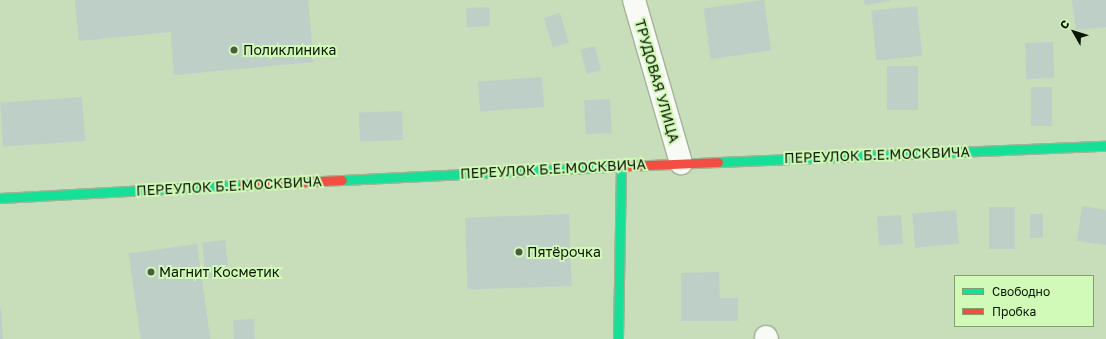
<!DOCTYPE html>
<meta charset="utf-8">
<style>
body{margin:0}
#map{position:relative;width:1106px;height:339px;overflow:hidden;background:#c8ddba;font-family:"Golos Text",sans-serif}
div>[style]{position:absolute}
.building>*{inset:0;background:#becfc8;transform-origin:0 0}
.roads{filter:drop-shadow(1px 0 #a2b397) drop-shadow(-1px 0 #a2b397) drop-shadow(0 1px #a2b397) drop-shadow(0 -1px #a2b397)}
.street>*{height:22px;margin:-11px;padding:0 11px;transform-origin:11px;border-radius:11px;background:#f7faf5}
.fast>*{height:9px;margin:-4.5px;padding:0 4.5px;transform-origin:4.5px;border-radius:4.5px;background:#16e098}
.jam>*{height:9px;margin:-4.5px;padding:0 4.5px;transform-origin:4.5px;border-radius:4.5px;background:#f24e42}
.dots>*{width:11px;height:11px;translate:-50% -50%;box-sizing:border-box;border:2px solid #d1f9b8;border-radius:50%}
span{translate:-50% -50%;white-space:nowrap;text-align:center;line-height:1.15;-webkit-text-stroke:4px #d1f9b8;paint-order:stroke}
.poi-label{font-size:14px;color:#091702}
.left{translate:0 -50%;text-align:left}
.street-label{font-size:14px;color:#091702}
.legend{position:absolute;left:954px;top:275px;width:140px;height:52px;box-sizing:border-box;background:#d1f9b8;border:1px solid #819f6f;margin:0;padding:5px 7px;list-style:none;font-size:12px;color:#091702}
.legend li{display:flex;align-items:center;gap:8px;height:20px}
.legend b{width:20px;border:1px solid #819f6f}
.north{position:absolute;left:1054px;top:12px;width:40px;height:40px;-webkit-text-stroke:3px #d1f9b8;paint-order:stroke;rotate:309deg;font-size:11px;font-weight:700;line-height:16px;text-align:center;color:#091702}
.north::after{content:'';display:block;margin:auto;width:14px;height:18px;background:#091702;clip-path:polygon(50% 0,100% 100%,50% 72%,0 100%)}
</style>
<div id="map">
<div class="building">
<div style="clip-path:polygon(75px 0,308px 0,314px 62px,174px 75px,171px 32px,79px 41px)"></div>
<div style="left:764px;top:0;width:51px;height:61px;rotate:82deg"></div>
<div style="clip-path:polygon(864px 0,890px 0,890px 1px,865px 5px)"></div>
<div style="clip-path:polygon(1072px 0,1106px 0,1106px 27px,1076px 30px)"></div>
<div style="left:917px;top:6px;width:50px;height:46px;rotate:84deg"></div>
<div style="left:489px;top:7px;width:19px;height:23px;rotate:87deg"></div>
<div style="left:560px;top:13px;width:31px;height:17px;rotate:73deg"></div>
<div style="left:1053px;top:42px;width:36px;height:28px;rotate:88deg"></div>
<div style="left:595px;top:46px;width:25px;height:15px;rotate:76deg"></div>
<div style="left:887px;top:66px;width:31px;height:44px"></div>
<div style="left:542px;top:77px;width:30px;height:64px;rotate:86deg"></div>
<div style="left:1031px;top:87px;width:21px;height:39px"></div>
<div style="left:82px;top:97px;width:44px;height:82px;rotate:86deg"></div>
<div style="left:610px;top:99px;width:34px;height:26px;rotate:87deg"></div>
<div style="left:402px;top:111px;width:29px;height:43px;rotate:88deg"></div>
<div style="clip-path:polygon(1082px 206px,1106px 210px,1106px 245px,1077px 241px)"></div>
<div style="left:989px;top:207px;width:26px;height:42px"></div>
<div style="left:956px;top:210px;width:34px;height:44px;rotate:85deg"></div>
<div style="left:569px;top:214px;width:72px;height:104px;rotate:88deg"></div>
<div style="left:1030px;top:214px;width:13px;height:24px"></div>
<div style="left:901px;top:215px;width:29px;height:24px;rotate:86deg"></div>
<div style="left:225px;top:240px;width:36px;height:23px;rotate:84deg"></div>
<div style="left:197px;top:244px;width:96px;height:69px;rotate:82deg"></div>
<div style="clip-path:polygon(719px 272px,720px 298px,738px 298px,738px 321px,681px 321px,681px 273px)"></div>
<div style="clip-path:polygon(0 308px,1px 308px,3px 339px,0 339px)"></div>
<div style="left:254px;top:319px;width:20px;height:21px;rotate:87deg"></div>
</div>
<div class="roads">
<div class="street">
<div style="left:634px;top:0;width:170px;rotate:73.9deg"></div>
<div style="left:766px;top:337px;width:2px;rotate:63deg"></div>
</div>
<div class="fast">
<div style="left:718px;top:162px;width:388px;rotate:-2.4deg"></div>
<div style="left:342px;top:180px;width:282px;rotate:-2.8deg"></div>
<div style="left:0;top:198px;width:243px;rotate:-3.1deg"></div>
<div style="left:618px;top:339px;width:173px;rotate:-89deg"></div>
</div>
<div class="jam">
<div style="left:624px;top:166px;width:94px;rotate:-2.4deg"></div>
<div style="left:243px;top:185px;width:99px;rotate:-2.9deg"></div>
</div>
</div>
<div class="dots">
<div style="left:234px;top:50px;background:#4c5c42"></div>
<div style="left:519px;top:252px;background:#4c5c42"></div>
<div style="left:151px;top:272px;background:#4c5c42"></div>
</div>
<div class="poi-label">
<span class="left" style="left:243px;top:50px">Поликлиника</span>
<span class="left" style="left:527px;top:252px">Пятёрочка</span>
<span class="left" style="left:159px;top:272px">Магнит Косметик</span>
</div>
<div class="street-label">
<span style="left:657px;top:81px;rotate:74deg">ТРУДОВАЯ УЛИЦА</span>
<span style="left:877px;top:155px;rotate:-2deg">ПЕРЕУЛОК Б.Е.МОСКВИЧА</span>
<span style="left:553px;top:169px;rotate:-3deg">ПЕРЕУЛОК Б.Е.МОСКВИЧА</span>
<span style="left:229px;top:186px;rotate:-3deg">ПЕРЕУЛОК Б.Е.МОСКВИЧА</span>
</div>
<ul class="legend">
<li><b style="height:5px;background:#16e098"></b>Свободно</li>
<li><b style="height:5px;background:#f24e42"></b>Пробка</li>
</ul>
<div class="north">С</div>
</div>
